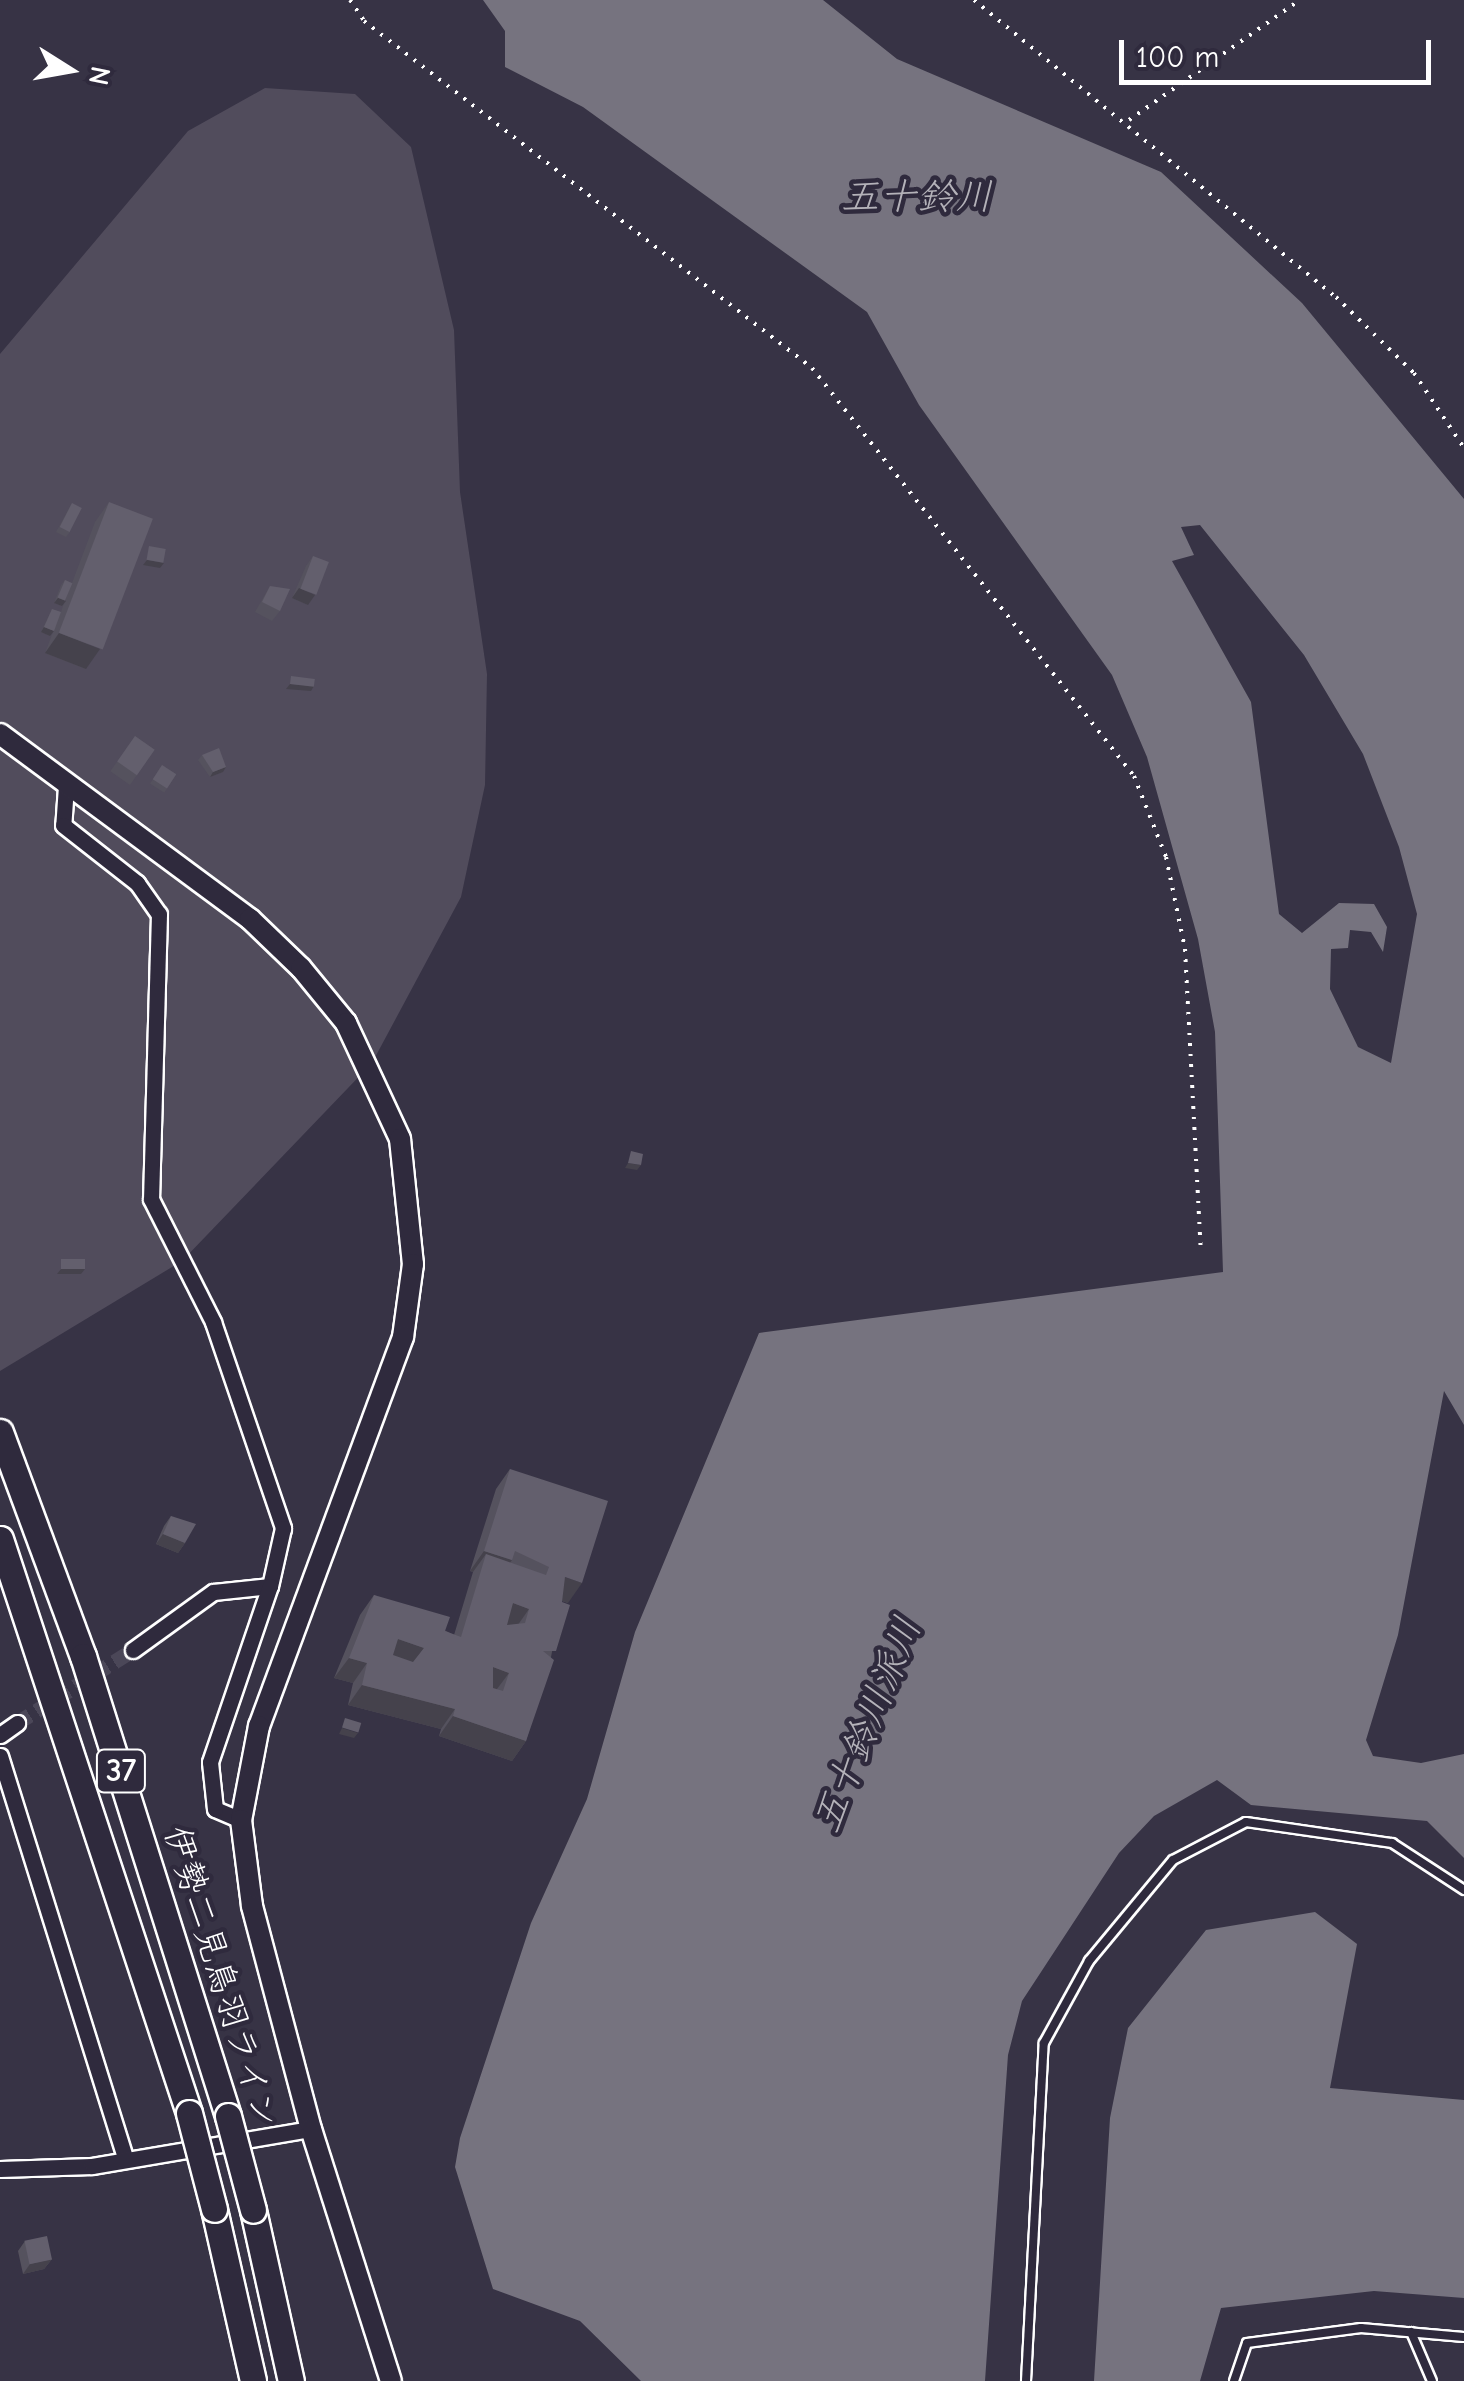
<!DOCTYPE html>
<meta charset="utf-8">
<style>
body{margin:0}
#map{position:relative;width:1464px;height:2381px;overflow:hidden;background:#373345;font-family:"Comic Neue","Klee One",sans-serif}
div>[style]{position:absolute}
.green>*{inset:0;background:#514c5c}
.water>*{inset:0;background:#76737f}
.minor-tunnel>*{height:15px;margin-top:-7.5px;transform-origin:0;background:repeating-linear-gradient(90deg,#4b4758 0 15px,transparent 0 23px)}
.path>*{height:4px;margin-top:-2px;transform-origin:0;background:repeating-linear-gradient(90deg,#fff 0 2.5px,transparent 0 10.5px)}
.roads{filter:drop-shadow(2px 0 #fff) drop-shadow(-2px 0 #fff) drop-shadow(0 2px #fff) drop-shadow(0 -2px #fff)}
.service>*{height:8px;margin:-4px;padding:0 4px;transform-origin:4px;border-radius:4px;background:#2f2a3d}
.minor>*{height:15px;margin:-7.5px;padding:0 7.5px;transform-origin:7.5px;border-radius:7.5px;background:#2f2a3d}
.tertiary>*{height:20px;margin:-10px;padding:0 10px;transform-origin:10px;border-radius:10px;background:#2f2a3d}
.primary>*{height:25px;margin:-12.5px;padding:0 12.5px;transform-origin:12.5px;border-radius:12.5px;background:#2f2a3d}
.bridges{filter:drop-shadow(2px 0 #fff) drop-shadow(-2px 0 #fff) drop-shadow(0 2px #fff) drop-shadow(0 -2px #fff)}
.primary-bridge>*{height:25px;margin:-12.5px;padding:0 12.5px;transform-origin:12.5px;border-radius:12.5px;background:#2f2a3d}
.wall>*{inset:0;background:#55525e;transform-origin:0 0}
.shaded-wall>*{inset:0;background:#45424c}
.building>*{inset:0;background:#635f6d;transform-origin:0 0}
span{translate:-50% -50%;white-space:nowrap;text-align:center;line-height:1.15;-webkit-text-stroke:9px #2f2a3d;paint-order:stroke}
.shield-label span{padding:2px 8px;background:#2f2a3d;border:2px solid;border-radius:8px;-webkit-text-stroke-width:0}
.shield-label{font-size:32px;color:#fff;font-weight:700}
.street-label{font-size:35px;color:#fff}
.water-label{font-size:38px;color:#b4b2b9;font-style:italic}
.north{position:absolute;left:20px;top:20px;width:100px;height:100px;-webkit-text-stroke:8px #2f2a3d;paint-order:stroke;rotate:101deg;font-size:28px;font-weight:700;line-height:40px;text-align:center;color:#fff}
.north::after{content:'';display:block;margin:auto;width:35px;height:45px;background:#fff;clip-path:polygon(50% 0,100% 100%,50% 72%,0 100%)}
.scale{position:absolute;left:1119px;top:40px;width:312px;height:45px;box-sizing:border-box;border:5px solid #fff;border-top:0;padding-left:12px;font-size:30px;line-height:35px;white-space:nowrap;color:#fff;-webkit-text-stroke:8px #2f2a3d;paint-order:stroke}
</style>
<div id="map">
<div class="green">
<div style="clip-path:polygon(265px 88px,355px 94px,411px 147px,454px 330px,460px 492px,487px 674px,485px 785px,461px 897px,372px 1063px,182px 1261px,0 1371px,0 354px,188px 131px)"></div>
</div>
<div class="water">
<div style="clip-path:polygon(evenodd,483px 0,823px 0,897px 59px,1161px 172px,1302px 303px,1464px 499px,1464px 1425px,1444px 1391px,1398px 1635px,1366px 1740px,1373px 1756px,1421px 1763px,1464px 1754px,1464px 1858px,1427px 1821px,1251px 1805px,1217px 1780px,1154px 1816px,1119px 1853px,1022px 2001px,1008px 2055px,985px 2381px,641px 2381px,580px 2321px,493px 2289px,455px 2167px,460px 2138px,531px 1923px,587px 1799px,635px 1632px,759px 1333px,1223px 1272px,1215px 1032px,1198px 939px,1147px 757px,1112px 675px,919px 405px,867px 312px,583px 107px,505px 67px,505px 31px,483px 0,1200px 525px,1304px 655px,1363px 754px,1399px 847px,1417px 914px,1391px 1063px,1358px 1047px,1330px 989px,1331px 949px,1348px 948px,1350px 930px,1371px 932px,1383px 952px,1387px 927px,1374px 904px,1339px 903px,1302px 933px,1279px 914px,1251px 702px,1172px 561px,1194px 555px,1181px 527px,1200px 525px)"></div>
<div style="clip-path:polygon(1315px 1912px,1357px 1944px,1330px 2088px,1464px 2100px,1464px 2298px,1374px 2291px,1221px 2308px,1200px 2381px,1094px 2381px,1110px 2118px,1128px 2028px,1206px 1930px)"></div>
</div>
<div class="minor-tunnel">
<div style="left:17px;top:1723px;width:137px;rotate:-32.2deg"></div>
</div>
<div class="path">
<div style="left:350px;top:0;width:25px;rotate:56deg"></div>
<div style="left:364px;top:21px;width:567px;rotate:37.76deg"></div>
<div style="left:812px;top:368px;width:520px;rotate:51.72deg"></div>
<div style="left:1134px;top:776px;width:87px;rotate:68.4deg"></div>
<div style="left:1166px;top:857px;width:94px;rotate:78.3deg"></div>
<div style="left:1185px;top:949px;width:302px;rotate:87deg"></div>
<div style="left:974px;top:0;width:468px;rotate:39.4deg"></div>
<div style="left:1336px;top:297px;width:109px;rotate:44.3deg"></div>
<div style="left:1414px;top:373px;width:90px;rotate:56.3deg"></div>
<div style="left:1129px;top:120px;width:209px;rotate:-35.1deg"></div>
</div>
<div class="roads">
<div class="service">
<div style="left:1411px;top:2332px;width:53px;rotate:66.8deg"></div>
<div style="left:1026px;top:2381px;width:338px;rotate:-87deg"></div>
<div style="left:1044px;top:2043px;width:94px;rotate:-61.2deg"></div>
<div style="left:1089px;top:1961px;width:131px;rotate:-50.3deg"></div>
<div style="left:1173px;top:1860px;width:82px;rotate:-27.5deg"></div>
<div style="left:1246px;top:1822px;width:148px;rotate:8.2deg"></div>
<div style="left:1392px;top:1843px;width:86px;rotate:33.1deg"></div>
<div style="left:1234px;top:2381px;width:40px;rotate:-71.1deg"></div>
<div style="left:1247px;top:2343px;width:115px;rotate:-7.5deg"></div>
<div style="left:1361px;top:2328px;width:103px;rotate:5deg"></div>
</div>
<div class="minor">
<div style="left:66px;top:786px;width:39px;rotate:94deg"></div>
<div style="left:63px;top:825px;width:94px;rotate:38.1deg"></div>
<div style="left:137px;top:883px;width:38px;rotate:55deg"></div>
<div style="left:159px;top:914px;width:285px;rotate:91.6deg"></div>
<div style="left:151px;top:1199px;width:138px;rotate:63.2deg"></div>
<div style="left:213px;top:1322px;width:218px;rotate:71.2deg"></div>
<div style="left:283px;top:1528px;width:59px;rotate:102.6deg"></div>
<div style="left:270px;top:1586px;width:57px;rotate:174deg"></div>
<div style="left:213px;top:1592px;width:99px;rotate:144.1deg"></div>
<div style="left:0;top:1735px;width:21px;rotate:-35deg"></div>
<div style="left:0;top:1756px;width:420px;rotate:72.7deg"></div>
<div style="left:241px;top:1820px;width:28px;rotate:-157deg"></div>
<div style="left:215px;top:1809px;width:47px;rotate:-96.1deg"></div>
<div style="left:210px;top:1762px;width:186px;rotate:-71.2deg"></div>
<div style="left:0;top:2169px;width:92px;rotate:-1.9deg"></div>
<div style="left:92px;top:2166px;width:222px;rotate:-9.6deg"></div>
</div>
<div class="tertiary">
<div style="left:0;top:734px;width:311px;rotate:36.5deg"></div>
<div style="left:250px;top:919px;width:71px;rotate:43.9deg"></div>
<div style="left:301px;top:968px;width:71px;rotate:50.7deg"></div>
<div style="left:346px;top:1023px;width:128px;rotate:65deg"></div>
<div style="left:400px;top:1139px;width:126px;rotate:84.1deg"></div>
<div style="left:413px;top:1264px;width:74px;rotate:97.8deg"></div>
<div style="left:403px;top:1337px;width:415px;rotate:110.3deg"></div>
<div style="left:259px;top:1726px;width:96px;rotate:100.8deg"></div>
<div style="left:241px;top:1820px;width:87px;rotate:82.7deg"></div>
<div style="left:252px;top:1906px;width:231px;rotate:75.2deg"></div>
<div style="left:311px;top:2129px;width:264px;rotate:72.4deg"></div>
</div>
<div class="primary">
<div style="left:0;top:1432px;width:239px;rotate:69.7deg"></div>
<div style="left:83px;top:1656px;width:482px;rotate:72.5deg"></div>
<div style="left:0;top:1539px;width:604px;rotate:71.77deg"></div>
<div style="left:214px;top:2209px;width:176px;rotate:77.2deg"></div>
<div style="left:253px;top:2210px;width:175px;rotate:77.5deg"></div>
</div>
</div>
<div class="bridges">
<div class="primary-bridge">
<div style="left:189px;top:2113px;width:99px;rotate:75.4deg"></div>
<div style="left:228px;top:2116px;width:97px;rotate:75.1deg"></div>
</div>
</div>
<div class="wall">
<div style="clip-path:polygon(109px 502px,86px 669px,45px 653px,53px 632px,50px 636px,41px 632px,52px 609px,61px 612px,64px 603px,62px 606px,54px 603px,61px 585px,65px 580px,72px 583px,95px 522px)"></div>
<div style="clip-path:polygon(72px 503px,70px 532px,66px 537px,56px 532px)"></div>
<div style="clip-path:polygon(313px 556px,308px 605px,292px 598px,306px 566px)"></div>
<div style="clip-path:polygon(270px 586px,280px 611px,272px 621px,255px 612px)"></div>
<div style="left:135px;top:736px;width:24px;height:43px;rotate:35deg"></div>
<div style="clip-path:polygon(202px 755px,223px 772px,210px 777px,198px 760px)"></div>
<div style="left:162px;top:765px;width:17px;height:22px;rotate:33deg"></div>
<div style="clip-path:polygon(510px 1469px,568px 1603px,562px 1601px,551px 1657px,526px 1741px,512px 1761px,439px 1736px,441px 1729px,348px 1705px,353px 1683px,334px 1678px,360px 1615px,374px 1595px,454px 1635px,473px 1572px,470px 1571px,496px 1489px)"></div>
<div style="clip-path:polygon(171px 1516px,185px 1543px,178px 1553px,156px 1544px,164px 1526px)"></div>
<div style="clip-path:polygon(25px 2241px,52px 2259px,44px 2269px,23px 2274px,18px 2251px)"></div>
</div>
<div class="shaded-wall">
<div style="clip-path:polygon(147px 560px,164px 563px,160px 568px,143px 565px)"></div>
<div style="clip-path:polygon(299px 588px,315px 595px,308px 605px,292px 598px)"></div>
<div style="clip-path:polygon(58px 598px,66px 601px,62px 606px,54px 603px)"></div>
<div style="clip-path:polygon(44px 627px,54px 631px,50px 636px,41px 632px)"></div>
<div style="clip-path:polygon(59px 633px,100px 649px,86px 669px,45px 653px)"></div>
<div style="clip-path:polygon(290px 684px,314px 686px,311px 691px,286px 689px)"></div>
<div style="clip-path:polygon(226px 767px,223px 772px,210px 777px,213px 772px)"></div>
<div style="clip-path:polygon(628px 1163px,641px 1165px,637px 1170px,625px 1168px)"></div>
<div style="clip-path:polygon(61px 1269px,85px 1269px,81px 1274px,57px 1274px)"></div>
<div style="clip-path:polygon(163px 1534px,185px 1543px,178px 1553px,156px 1544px)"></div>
<div style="clip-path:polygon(484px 1551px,512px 1560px,498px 1580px,486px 1554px,473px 1572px,470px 1571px)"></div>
<div style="clip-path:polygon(565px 1577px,582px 1583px,568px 1603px,550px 1597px)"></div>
<div style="clip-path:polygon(513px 1603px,529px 1609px,515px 1629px,499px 1623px)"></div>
<div style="clip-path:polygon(398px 1639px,424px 1648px,410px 1668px,384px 1659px)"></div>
<div style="clip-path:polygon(349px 1658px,367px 1663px,353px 1683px,334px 1678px)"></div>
<div style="clip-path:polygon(493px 1667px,509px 1673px,494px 1693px,479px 1687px)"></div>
<div style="clip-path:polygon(362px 1685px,455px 1709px,441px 1729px,348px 1705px)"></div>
<div style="clip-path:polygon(453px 1716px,526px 1741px,512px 1761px,439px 1736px)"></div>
<div style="clip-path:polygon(342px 1728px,358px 1733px,354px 1738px,339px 1734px)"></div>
<div style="clip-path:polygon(52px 2259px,44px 2269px,23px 2274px,30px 2264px)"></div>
</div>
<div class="building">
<div style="left:109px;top:502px;width:47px;height:140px;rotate:21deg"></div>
<div style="left:72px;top:503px;width:11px;height:27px;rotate:27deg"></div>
<div style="left:149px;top:546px;width:17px;height:14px;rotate:10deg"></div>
<div style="left:313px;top:556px;width:17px;height:35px;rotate:21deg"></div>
<div style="left:65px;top:580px;width:8px;height:19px;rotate:23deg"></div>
<div style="clip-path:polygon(270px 586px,290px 589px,280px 611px,262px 602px)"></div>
<div style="clip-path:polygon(52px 609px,61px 612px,54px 631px,44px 627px)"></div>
<div style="left:291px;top:676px;width:24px;height:8px;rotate:7deg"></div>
<div style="left:135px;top:736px;width:24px;height:31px;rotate:35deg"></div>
<div style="clip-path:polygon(219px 748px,226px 767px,213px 772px,202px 755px)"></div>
<div style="left:162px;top:765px;width:17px;height:17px;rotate:33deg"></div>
<div style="clip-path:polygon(631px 1151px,643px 1154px,641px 1165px,628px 1163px)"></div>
<div style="left:61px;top:1259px;width:24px;height:10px"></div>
<div style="clip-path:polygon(evenodd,510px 1469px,608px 1501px,582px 1583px,565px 1577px,562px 1602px,570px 1605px,556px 1651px,543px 1651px,554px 1660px,526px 1741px,453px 1716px,455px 1709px,362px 1685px,367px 1663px,349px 1658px,374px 1595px,450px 1617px,445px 1631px,461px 1637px,486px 1554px,546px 1575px,549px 1567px,515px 1551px,512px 1560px,484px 1551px,510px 1469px,513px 1603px,529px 1609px,525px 1623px,507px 1625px,513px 1603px,510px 1469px,398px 1639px,424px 1648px,413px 1662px,393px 1655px,398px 1639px,510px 1469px,493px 1667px,509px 1673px,503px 1691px,493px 1688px,493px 1667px)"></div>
<div style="clip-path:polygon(171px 1516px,196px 1524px,185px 1543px,163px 1534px)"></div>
<div style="left:345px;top:1718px;width:17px;height:10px;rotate:17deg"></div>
<div style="left:47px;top:2236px;width:24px;height:23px;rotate:78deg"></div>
</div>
<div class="shield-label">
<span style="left:121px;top:1771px">37</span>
</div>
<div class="street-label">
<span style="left:221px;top:1977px;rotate:73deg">伊勢二見鳥羽ライン</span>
</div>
<div class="water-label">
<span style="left:917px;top:198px">五十鈴川</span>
<span style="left:868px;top:1725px;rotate:-68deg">五十鈴川派川</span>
</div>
<div class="north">N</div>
<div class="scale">100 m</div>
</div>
